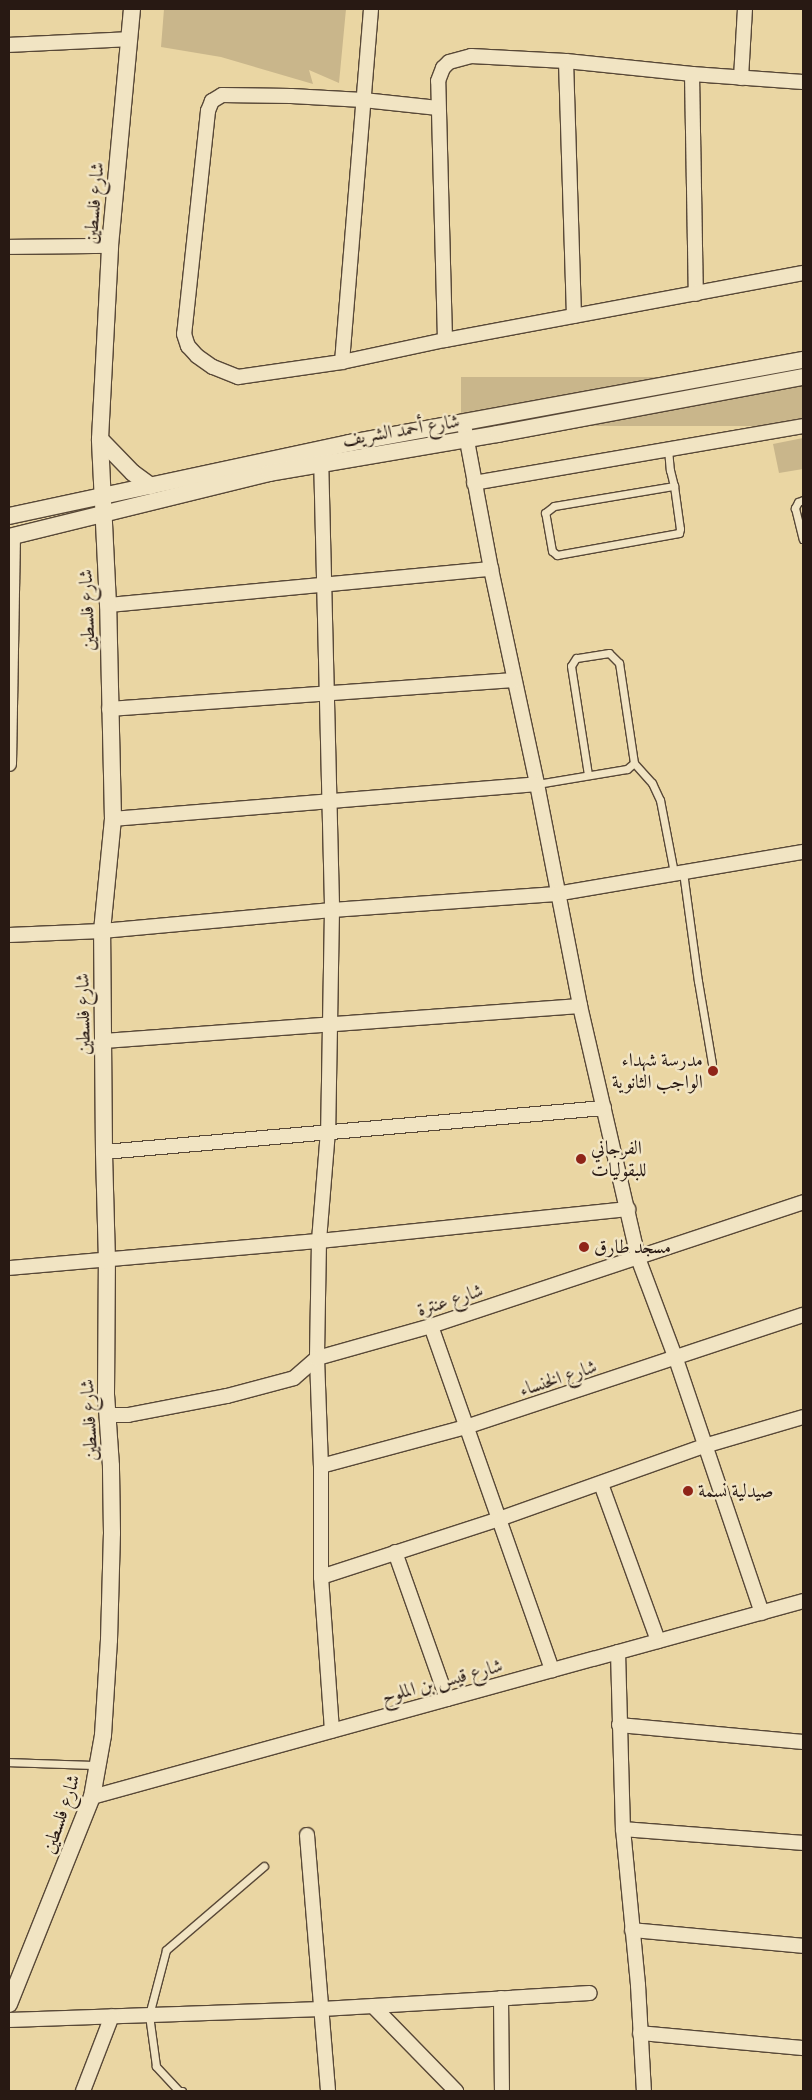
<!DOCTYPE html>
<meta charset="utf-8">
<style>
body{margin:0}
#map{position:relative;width:812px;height:2100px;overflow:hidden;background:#ead6a3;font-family:"IM FELL Great Primer",Amiri,serif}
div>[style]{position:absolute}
.green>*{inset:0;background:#c9b68b;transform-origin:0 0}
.roads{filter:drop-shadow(1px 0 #584837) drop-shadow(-1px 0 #584837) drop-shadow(0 1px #584837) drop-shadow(0 -1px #584837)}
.service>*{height:7px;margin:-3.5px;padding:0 3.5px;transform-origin:3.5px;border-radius:3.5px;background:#f1e4c3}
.minor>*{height:14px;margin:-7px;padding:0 7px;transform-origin:7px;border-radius:7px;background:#f1e4c3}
.tertiary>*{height:16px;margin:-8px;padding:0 8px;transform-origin:8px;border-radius:8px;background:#f1e4c3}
.dots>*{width:14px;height:14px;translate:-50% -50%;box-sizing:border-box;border:2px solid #f1e4c3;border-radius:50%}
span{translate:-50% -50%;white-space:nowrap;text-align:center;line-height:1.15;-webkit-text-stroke:5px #f1e4c3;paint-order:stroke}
.street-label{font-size:19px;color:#281913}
.poi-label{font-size:19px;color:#281913}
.right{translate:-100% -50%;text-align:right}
.left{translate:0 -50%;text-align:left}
.frame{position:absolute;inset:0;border:10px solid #281913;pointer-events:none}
</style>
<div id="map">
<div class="green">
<div style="clip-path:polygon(164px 9px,346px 9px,339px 83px,309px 70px,313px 84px,221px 57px,161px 47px)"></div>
<div style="left:803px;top:377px;width:49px;height:342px;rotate:90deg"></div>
<div style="clip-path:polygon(803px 438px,803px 469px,779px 473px,773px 444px)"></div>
</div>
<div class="roads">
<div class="service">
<div style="left:668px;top:449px;width:21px;rotate:85deg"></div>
<div style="left:670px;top:470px;width:16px;rotate:76deg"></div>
<div style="left:674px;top:486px;width:43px;rotate:82.1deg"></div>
<div style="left:680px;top:529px;width:4px;rotate:104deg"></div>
<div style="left:679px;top:533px;width:124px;rotate:169.8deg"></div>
<div style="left:557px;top:555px;width:6px;rotate:-141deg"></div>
<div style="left:552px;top:551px;width:39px;rotate:-100deg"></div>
<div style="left:545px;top:513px;width:11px;rotate:-38deg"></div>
<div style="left:554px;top:506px;width:122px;rotate:-9.5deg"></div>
<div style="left:803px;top:500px;width:5px;rotate:158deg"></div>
<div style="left:798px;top:502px;width:7px;rotate:117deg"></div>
<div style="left:795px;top:508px;width:32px;rotate:76deg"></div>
<div style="left:634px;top:763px;width:27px;rotate:48deg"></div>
<div style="left:652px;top:783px;width:19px;rotate:65deg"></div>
<div style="left:660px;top:800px;width:74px;rotate:79.1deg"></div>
<div style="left:537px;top:784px;width:91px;rotate:-9.5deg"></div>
<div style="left:627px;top:769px;width:9px;rotate:-41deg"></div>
<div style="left:634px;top:763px;width:101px;rotate:-98.5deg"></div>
<div style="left:619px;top:663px;width:14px;rotate:-135deg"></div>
<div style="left:609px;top:653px;width:33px;rotate:171deg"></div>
<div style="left:576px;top:658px;width:9px;rotate:122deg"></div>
<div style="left:571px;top:666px;width:109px;rotate:81.1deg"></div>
<div style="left:683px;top:872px;width:110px;rotate:82.2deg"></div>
<div style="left:698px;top:981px;width:84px;rotate:80.4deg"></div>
<div style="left:9px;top:1762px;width:88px;rotate:2deg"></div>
<div style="left:182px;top:2091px;width:3px;rotate:180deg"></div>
<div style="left:179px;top:2091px;width:34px;rotate:-133deg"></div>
<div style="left:156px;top:2066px;width:51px;rotate:-97.8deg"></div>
<div style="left:149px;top:2015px;width:67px;rotate:-75.3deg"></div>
<div style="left:166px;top:1950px;width:129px;rotate:-40.6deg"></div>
</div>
<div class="minor">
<div style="left:9px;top:45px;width:121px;rotate:-2.8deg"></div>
<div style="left:566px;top:61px;width:255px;rotate:88.2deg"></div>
<div style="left:692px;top:74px;width:220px;rotate:89deg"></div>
<div style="left:741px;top:78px;width:69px;rotate:-86.7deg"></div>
<div style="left:438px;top:108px;width:75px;rotate:-173.9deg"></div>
<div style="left:363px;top:100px;width:72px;rotate:-176.8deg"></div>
<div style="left:291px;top:96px;width:69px;rotate:-179.2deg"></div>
<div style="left:222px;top:95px;width:12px;rotate:149deg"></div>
<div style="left:212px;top:101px;width:11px;rotate:112deg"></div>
<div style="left:208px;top:111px;width:224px;rotate:96.1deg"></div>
<div style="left:184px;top:334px;width:13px;rotate:72deg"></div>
<div style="left:188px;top:346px;width:13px;rotate:48deg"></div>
<div style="left:197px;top:356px;width:19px;rotate:35deg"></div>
<div style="left:213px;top:367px;width:27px;rotate:22deg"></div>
<div style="left:238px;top:377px;width:105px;rotate:-8.2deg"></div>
<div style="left:342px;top:362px;width:105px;rotate:-12.1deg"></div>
<div style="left:445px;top:340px;width:364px;rotate:-10.6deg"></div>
<div style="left:9px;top:247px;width:101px;rotate:-0.6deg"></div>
<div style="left:445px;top:340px;width:259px;rotate:-91.5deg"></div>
<div style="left:438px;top:81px;width:14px;rotate:-69deg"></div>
<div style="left:443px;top:68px;width:8px;rotate:-45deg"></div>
<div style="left:449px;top:62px;width:23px;rotate:-15deg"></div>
<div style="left:471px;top:56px;width:95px;rotate:3deg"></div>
<div style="left:566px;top:61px;width:127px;rotate:5.9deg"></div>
<div style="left:692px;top:74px;width:111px;rotate:4.1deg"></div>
<div style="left:342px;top:362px;width:354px;rotate:-85.3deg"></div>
<div style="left:465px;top:430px;width:141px;rotate:79.4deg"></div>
<div style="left:491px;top:569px;width:220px;rotate:77.9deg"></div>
<div style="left:537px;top:784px;width:226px;rotate:79deg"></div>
<div style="left:580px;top:1006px;width:259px;rotate:77deg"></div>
<div style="left:638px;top:1258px;width:108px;rotate:69.4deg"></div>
<div style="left:676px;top:1359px;width:268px;rotate:71.3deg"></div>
<div style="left:321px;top:455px;width:455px;rotate:88.6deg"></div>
<div style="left:332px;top:910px;width:221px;rotate:91deg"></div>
<div style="left:328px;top:1131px;width:110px;rotate:94.7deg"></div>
<div style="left:319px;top:1241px;width:117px;rotate:91deg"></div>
<div style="left:317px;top:1358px;width:108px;rotate:87.9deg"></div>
<div style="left:321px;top:1466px;width:111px;rotate:90deg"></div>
<div style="left:321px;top:1577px;width:154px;rotate:85.9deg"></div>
<div style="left:474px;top:483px;width:334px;rotate:-9.8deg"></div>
<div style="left:108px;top:605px;width:385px;rotate:-5.4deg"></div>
<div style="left:109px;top:709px;width:406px;rotate:-4.1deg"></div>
<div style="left:9px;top:764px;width:227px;rotate:-89deg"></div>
<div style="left:113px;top:819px;width:425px;rotate:-4.7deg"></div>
<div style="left:9px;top:935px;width:93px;rotate:-2.5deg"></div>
<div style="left:102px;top:931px;width:231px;rotate:-5.2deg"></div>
<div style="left:332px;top:910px;width:225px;rotate:-4.1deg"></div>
<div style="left:556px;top:894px;width:251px;rotate:-9.7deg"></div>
<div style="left:104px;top:1041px;width:477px;rotate:-4.2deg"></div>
<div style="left:104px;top:1152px;width:502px;rotate:-5.03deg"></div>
<div style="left:9px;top:1268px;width:311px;rotate:-5deg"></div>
<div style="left:319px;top:1241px;width:311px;rotate:-5.9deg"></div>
<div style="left:431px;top:1326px;width:365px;rotate:70.6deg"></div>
<div style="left:107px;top:1415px;width:21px"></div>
<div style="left:128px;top:1415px;width:101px;rotate:-10.9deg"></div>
<div style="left:227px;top:1396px;width:69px;rotate:-15deg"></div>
<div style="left:294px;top:1378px;width:30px;rotate:-41deg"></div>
<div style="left:317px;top:1358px;width:118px;rotate:-15.7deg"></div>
<div style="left:431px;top:1326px;width:392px;rotate:-18.4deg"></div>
<div style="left:321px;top:1466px;width:150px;rotate:-15.1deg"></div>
<div style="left:466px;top:1427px;width:355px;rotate:-18.4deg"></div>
<div style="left:601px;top:1484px;width:167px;rotate:70deg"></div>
<div style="left:395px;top:1552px;width:156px;rotate:70.5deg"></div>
<div style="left:321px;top:1577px;width:187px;rotate:-18deg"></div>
<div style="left:499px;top:1519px;width:218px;rotate:-19.6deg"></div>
<div style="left:704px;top:1446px;width:103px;rotate:-16.3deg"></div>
<div style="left:618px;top:1652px;width:177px;rotate:88.4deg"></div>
<div style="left:623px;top:1829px;width:157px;rotate:84.5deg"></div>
<div style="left:638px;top:1985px;width:106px;rotate:86.8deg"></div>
<div style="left:619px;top:1725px;width:185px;rotate:5.3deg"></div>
<div style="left:92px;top:1797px;width:738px;rotate:-15.41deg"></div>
<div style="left:623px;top:1829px;width:181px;rotate:4.4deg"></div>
<div style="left:307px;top:1835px;width:257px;rotate:85.3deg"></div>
<div style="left:632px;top:1930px;width:172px;rotate:5.3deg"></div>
<div style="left:501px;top:1998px;width:93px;rotate:89.4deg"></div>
<div style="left:373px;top:2006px;width:119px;rotate:45.7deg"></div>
<div style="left:9px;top:2020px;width:313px;rotate:-2deg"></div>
<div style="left:322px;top:2009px;width:268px;rotate:-3.4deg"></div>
<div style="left:640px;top:2033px;width:164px;rotate:5.3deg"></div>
<div style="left:83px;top:2091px;width:80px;rotate:-68.9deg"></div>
</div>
<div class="tertiary">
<div style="left:100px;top:439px;width:47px;rotate:45.9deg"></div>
<div style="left:133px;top:473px;width:22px;rotate:36deg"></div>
<div style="left:9px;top:516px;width:349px;rotate:-12.1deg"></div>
<div style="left:350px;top:443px;width:461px;rotate:-10.4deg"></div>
<div style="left:9px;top:537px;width:268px;rotate:-13.8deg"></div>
<div style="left:269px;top:473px;width:232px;rotate:-9.7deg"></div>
<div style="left:498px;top:434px;width:310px;rotate:-10.6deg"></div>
<div style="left:9px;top:2004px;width:223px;rotate:-68.2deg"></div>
<div style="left:92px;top:1797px;width:63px;rotate:-79.9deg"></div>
<div style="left:103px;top:1735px;width:95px;rotate:-86.4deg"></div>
<div style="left:109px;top:1640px;width:107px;rotate:-88.4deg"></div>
<div style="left:112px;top:1533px;width:67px;rotate:-90.9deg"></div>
<div style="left:111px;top:1466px;width:72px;rotate:-94deg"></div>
<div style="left:106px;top:1394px;width:133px;rotate:-89.6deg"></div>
<div style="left:107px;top:1261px;width:109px;rotate:-91.6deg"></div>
<div style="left:104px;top:1152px;width:221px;rotate:-90.5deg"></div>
<div style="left:102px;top:931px;width:113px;rotate:-84.4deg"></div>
<div style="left:113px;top:819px;width:214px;rotate:-91.3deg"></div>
<div style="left:108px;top:605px;width:166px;rotate:-92.8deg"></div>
<div style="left:100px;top:439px;width:193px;rotate:-87deg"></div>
<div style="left:110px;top:246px;width:238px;rotate:-84.7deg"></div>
</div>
</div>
<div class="dots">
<div style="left:713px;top:1071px;background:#8f2418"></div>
<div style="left:581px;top:1159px;background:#8f2418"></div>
<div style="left:584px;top:1247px;background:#8f2418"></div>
<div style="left:688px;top:1491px;background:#8f2418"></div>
</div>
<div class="street-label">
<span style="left:94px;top:203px;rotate:-85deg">شارع فلسطين</span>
<span style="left:401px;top:430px;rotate:-9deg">شارع أحمد الشريف</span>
<span style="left:87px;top:610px;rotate:-92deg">شارع فلسطين</span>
<span style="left:83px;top:1014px;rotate:-91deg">شارع فلسطين</span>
<span style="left:450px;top:1300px;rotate:-18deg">شارع عنترة</span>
<span style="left:558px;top:1378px;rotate:-18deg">شارع الخنساء</span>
<span style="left:89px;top:1420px;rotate:-93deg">شارع فلسطين</span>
<span style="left:442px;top:1681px;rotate:-15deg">شارع قيس بن الملوح</span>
<span style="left:61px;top:1814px;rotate:-71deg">شارع فلسطين</span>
</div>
<div class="poi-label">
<span class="right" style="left:703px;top:1071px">مدرسة شهداء<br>الواجب الثانوية</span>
<span class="left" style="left:591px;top:1159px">الفرجاني<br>للبقوليات</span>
<span class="left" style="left:594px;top:1247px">مسجد طارق</span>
<span class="left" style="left:698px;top:1491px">صيدلية نسمة</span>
</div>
<div class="frame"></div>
</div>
